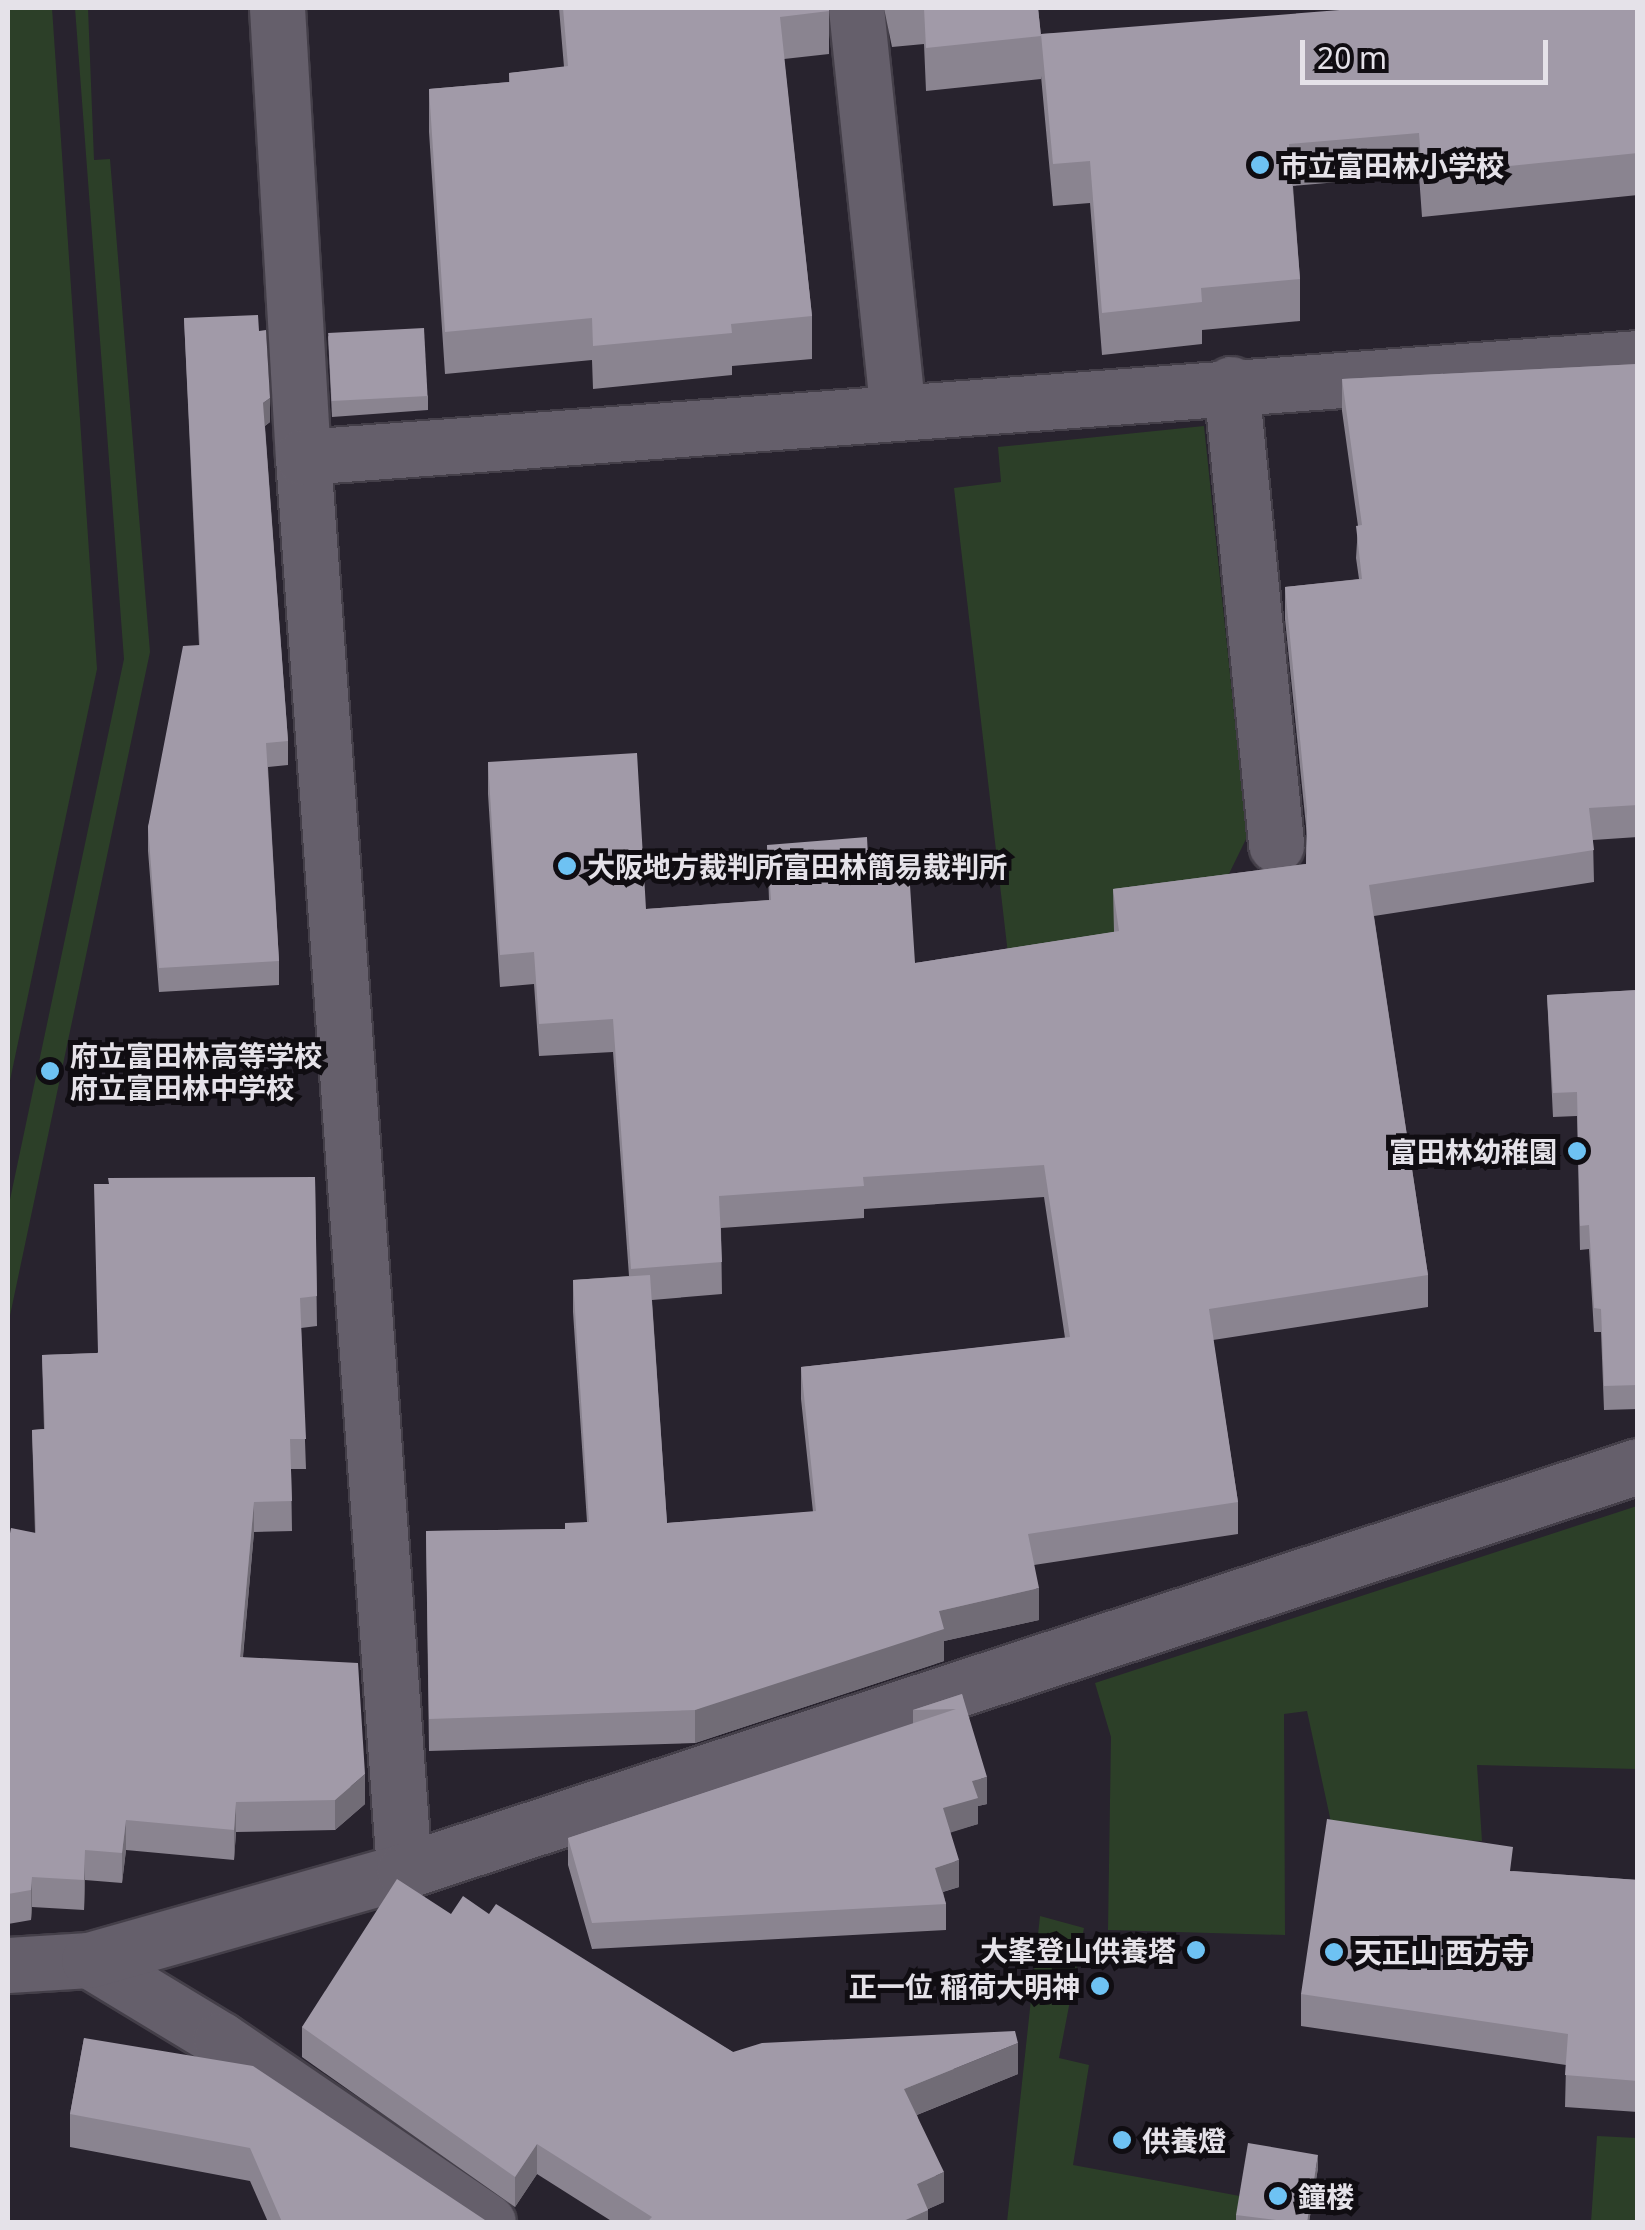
<!DOCTYPE html>
<meta charset="utf-8">
<style>
body{margin:0}
#map{position:relative;width:1645px;height:2230px;overflow:hidden;background:#28232e;font-family:"Noto Sans","Noto Sans JP",sans-serif}
div>[style]{position:absolute}
.green>*{inset:0;background:#2c3f28}
.roads{filter:drop-shadow(2px 0 #443f49) drop-shadow(-2px 0 #443f49) drop-shadow(0 2px #443f49) drop-shadow(0 -2px #443f49)}
.street>*{height:55px;margin:-27.5px;padding:0 27.5px;transform-origin:27.5px;border-radius:27.5px;background:#655f6b}
.secondary>*{height:55px;margin:-27.5px;padding:0 27.5px;transform-origin:27.5px;border-radius:27.5px;background:#655f6b}
.wall>*{inset:0;background:#8a8490}
.shaded-wall>*{inset:0;background:#716c76}
.building>*{inset:0;background:#a19aa8;transform-origin:0 0}
.dots>*{width:28px;height:28px;translate:-50% -50%;box-sizing:border-box;border:5px solid #100d12;border-radius:50%}
span{translate:-50% -50%;white-space:nowrap;text-align:center;line-height:1.15;-webkit-text-stroke:10px #100d12;paint-order:stroke}
.poi-label{font-size:28px;color:#e5e2e9;font-weight:700}
.left{translate:0 -50%;text-align:left}
.right{translate:-100% -50%;text-align:right}
.frame{position:absolute;inset:0;border:10px solid #e5e2e9;pointer-events:none}
.scale{position:absolute;left:1300px;top:40px;width:248px;height:45px;box-sizing:border-box;border:5px solid #e5e2e9;border-top:0;padding-left:12px;font-size:30px;line-height:35px;white-space:nowrap;color:#e5e2e9;-webkit-text-stroke:8px #100d12;paint-order:stroke}
</style>
<div id="map">
<div class="green">
<div style="clip-path:polygon(8px 8px,52px 8px,97px 669px,8px 1090px)"></div>
<div style="clip-path:polygon(75px 8px,88px 8px,94px 160px,110px 159px,150px 652px,8px 1325px,8px 1209px,124px 659px)"></div>
<div style="clip-path:polygon(1204px 426px,1247px 837px,1223px 886px,1119px 963px,1011px 980px,954px 488px,1001px 482px,998px 447px)"></div>
<div style="clip-path:polygon(1637px 1506px,1637px 1769px,1477px 1765px,1482px 1841px,1334px 1836px,1307px 1711px,1284px 1714px,1285px 1935px,1108px 1930px,1111px 1737px,1095px 1683px)"></div>
<div style="clip-path:polygon(1040px 1916px,1084px 1928px,1059px 2058px,1089px 2065px,1073px 2165px,1288px 2205px,1286px 2222px,1007px 2222px)"></div>
<div style="clip-path:polygon(1597px 2136px,1637px 2138px,1637px 2222px,1591px 2222px)"></div>
</div>
<div class="roads">
<div class="street">
<div style="left:277px;top:8px;width:450px;rotate:86.7deg"></div>
<div style="left:303px;top:457px;width:1418px;rotate:85.91deg"></div>
<div style="left:856px;top:8px;width:405px;rotate:84.1deg"></div>
<div style="left:1231px;top:384px;width:463px;rotate:84.4deg"></div>
<div style="left:303px;top:457px;width:1339px;rotate:-4.24deg"></div>
<div style="left:8px;top:1965px;width:81px;rotate:-3.5deg"></div>
<div style="left:89px;top:1960px;width:154px;rotate:31.2deg"></div>
<div style="left:221px;top:2040px;width:323px;rotate:34.3deg"></div>
</div>
<div class="secondary">
<div style="left:89px;top:1960px;width:327px;rotate:-15.8deg"></div>
<div style="left:404px;top:1871px;width:1299px;rotate:-18.17deg"></div>
</div>
</div>
<div class="wall">
<div style="clip-path:polygon(559px 8px,829px 8px,829px 54px,784px 59px,812px 316px,812px 359px,732px 366px,732px 375px,593px 389px,592px 360px,445px 374px,429px 132px,429px 89px,509px 82px,509px 73px,564px 67px)"></div>
<div style="clip-path:polygon(884px 8px,1038px 8px,1041px 36px,1041px 79px,926px 91px,924px 44px,892px 47px)"></div>
<div style="clip-path:polygon(1638px 8px,1638px 195px,1422px 217px,1419px 175px,1293px 186px,1300px 279px,1300px 321px,1202px 330px,1202px 344px,1102px 355px,1090px 203px,1053px 206px,1041px 76px,1041px 34px)"></div>
<div style="clip-path:polygon(184px 318px,270px 422px,265px 426px,288px 741px,288px 765px,268px 767px,279px 961px,279px 985px,159px 992px,148px 851px,148px 827px,199px 645px)"></div>
<div style="clip-path:polygon(328px 336px,428px 396px,428px 410px,332px 417px)"></div>
<div style="clip-path:polygon(evenodd,1638px 364px,1638px 837px,1593px 840px,1594px 882px,1374px 916px,1428px 1275px,1428px 1307px,1213px 1340px,1238px 1502px,1238px 1534px,1034px 1565px,1039px 1620px,944px 1641px,944px 1661px,695px 1743px,429px 1751px,426px 1531px,565px 1529px,587px 1522px,573px 1312px,573px 1280px,629px 1276px,613px 1052px,539px 1056px,534px 984px,500px 987px,488px 794px,488px 762px,646px 909px,769px 900px,767px 845px,868px 857px,915px 963px,1114px 932px,1113px 889px,1306px 864px,1307px 836px,1285px 619px,1285px 587px,1359px 579px,1356px 558px,1358px 526px,1342px 411px,1342px 379px,1638px 364px,1044px 1197px,1065px 1338px,801px 1367px,801px 1399px,813px 1512px,667px 1523px,652px 1300px,722px 1294px,721px 1228px,864px 1218px,864px 1209px,1044px 1197px)"></div>
<div style="clip-path:polygon(1638px 990px,1638px 1409px,1604px 1410px,1601px 1332px,1594px 1332px,1589px 1249px,1580px 1250px,1577px 1116px,1553px 1117px,1547px 995px)"></div>
<div style="clip-path:polygon(315px 1177px,317px 1326px,301px 1328px,306px 1469px,291px 1469px,292px 1531px,254px 1532px,243px 1657px,365px 1804px,335px 1830px,236px 1832px,234px 1860px,126px 1850px,122px 1883px,85px 1880px,84px 1910px,32px 1907px,31px 1920px,8px 1924px,8px 1544px,35px 1533px,32px 1430px,44px 1429px,42px 1355px,97px 1353px)"></div>
<div style="clip-path:polygon(962px 1694px,987px 1804px,978px 1806px,978px 1824px,950px 1832px,959px 1887px,943px 1892px,946px 1904px,946px 1930px,592px 1949px,568px 1865px,568px 1838px,913px 1724px,913px 1710px)"></div>
<div style="clip-path:polygon(1513px 1871px,1638px 1880px,1638px 2112px,1565px 2107px,1566px 2065px,1301px 2026px,1301px 1994px)"></div>
<div style="clip-path:polygon(451px 1914px,489px 1914px,733px 2052px,1018px 2074px,917px 2115px,944px 2202px,928px 2209px,928px 2222px,613px 2222px,537px 2174px,515px 2207px,302px 2057px,302px 2027px)"></div>
<div style="clip-path:polygon(84px 2038px,485px 2222px,268px 2222px,250px 2181px,70px 2147px,70px 2114px)"></div>
<div style="clip-path:polygon(1318px 2168px,1309px 2222px,1236px 2222px,1236px 2215px)"></div>
</div>
<div class="shaded-wall">
<div style="clip-path:polygon(270px 398px,270px 422px,263px 427px,263px 403px)"></div>
<div style="clip-path:polygon(254px 1502px,254px 1532px,240px 1687px,240px 1657px)"></div>
<div style="clip-path:polygon(1039px 1588px,1039px 1620px,944px 1641px,944px 1661px,695px 1743px,695px 1710px,939px 1611px)"></div>
<div style="clip-path:polygon(365px 1774px,365px 1804px,335px 1830px,335px 1800px)"></div>
<div style="clip-path:polygon(987px 1777px,987px 1804px,978px 1806px,978px 1824px,943px 1835px,943px 1808px,972px 1781px)"></div>
<div style="clip-path:polygon(236px 1802px,236px 1832px,234px 1860px,234px 1830px)"></div>
<div style="clip-path:polygon(126px 1820px,126px 1850px,122px 1883px,122px 1853px)"></div>
<div style="clip-path:polygon(85px 1850px,85px 1880px,84px 1910px,84px 1880px)"></div>
<div style="clip-path:polygon(959px 1860px,959px 1887px,935px 1894px,935px 1868px)"></div>
<div style="clip-path:polygon(32px 1877px,32px 1907px,31px 1920px,31px 1890px)"></div>
<div style="clip-path:polygon(1018px 2043px,1018px 2074px,904px 2120px,904px 2089px)"></div>
<div style="clip-path:polygon(537px 2144px,537px 2174px,515px 2207px,515px 2177px)"></div>
<div style="clip-path:polygon(1318px 2155px,1318px 2168px,1309px 2222px,1307px 2222px)"></div>
<div style="clip-path:polygon(944px 2172px,944px 2202px,917px 2214px,917px 2184px)"></div>
<div style="clip-path:polygon(928px 2210px,928px 2222px,901px 2222px)"></div>
</div>
<div class="building">
<div style="clip-path:polygon(563px 8px,829px 8px,829px 11px,780px 17px,812px 316px,731px 324px,732px 333px,593px 346px,592px 318px,445px 332px,429px 89px,510px 82px,509px 73px,568px 66px)"></div>
<div style="clip-path:polygon(924px 8px,1038px 8px,1041px 36px,926px 48px)"></div>
<div style="clip-path:polygon(1365px 8px,1638px 8px,1638px 153px,1422px 175px,1419px 133px,1289px 144px,1300px 279px,1201px 288px,1202px 302px,1102px 313px,1090px 161px,1053px 164px,1041px 34px)"></div>
<div style="clip-path:polygon(258px 315px,259px 331px,266px 330px,270px 398px,263px 403px,288px 741px,266px 743px,279px 961px,159px 968px,148px 827px,183px 646px,200px 645px,184px 318px)"></div>
<div style="left:424px;top:328px;width:68px;height:96px;rotate:87deg"></div>
<div style="clip-path:polygon(1638px 364px,1638px 805px,1589px 808px,1594px 850px,1369px 885px,1428px 1275px,1209px 1309px,1238px 1502px,1028px 1534px,1039px 1588px,939px 1611px,944px 1629px,695px 1710px,429px 1719px,426px 1531px,565px 1529px,565px 1523px,589px 1522px,573px 1280px,650px 1275px,667px 1523px,816px 1511px,801px 1367px,1070px 1337px,1044px 1165px,863px 1177px,864px 1186px,719px 1196px,722px 1262px,631px 1269px,613px 1019px,539px 1024px,534px 952px,500px 955px,488px 762px,637px 753px,646px 909px,771px 900px,767px 845px,867px 837px,868px 857px,908px 854px,915px 963px,1119px 931px,1113px 889px,1306px 864px,1307px 810px,1285px 587px,1362px 579px,1356px 526px,1362px 525px,1342px 379px)"></div>
<div style="clip-path:polygon(1638px 990px,1638px 1385px,1604px 1386px,1601px 1309px,1594px 1308px,1589px 1225px,1580px 1226px,1577px 1092px,1553px 1093px,1547px 995px)"></div>
<div style="clip-path:polygon(315px 1177px,317px 1296px,300px 1298px,306px 1439px,290px 1439px,292px 1501px,254px 1502px,240px 1657px,358px 1663px,365px 1774px,335px 1800px,236px 1802px,234px 1830px,126px 1820px,122px 1853px,85px 1850px,84px 1880px,32px 1877px,31px 1890px,8px 1894px,8px 1544px,11px 1528px,36px 1533px,32px 1430px,45px 1429px,42px 1355px,98px 1353px,94px 1184px,109px 1184px,108px 1178px)"></div>
<div style="clip-path:polygon(962px 1694px,987px 1777px,972px 1781px,978px 1798px,943px 1808px,959px 1860px,935px 1868px,946px 1904px,592px 1923px,568px 1838px,956px 1709px,913px 1710px)"></div>
<div style="clip-path:polygon(1327px 1819px,1513px 1847px,1510px 1871px,1638px 1880px,1638px 2081px,1565px 2075px,1568px 2034px,1301px 1994px)"></div>
<div style="clip-path:polygon(397px 1879px,451px 1914px,463px 1896px,489px 1914px,496px 1904px,733px 2052px,762px 2043px,1015px 2031px,1018px 2043px,904px 2089px,944px 2172px,917px 2184px,928px 2210px,901px 2222px,647px 2222px,652px 2217px,537px 2144px,515px 2177px,302px 2027px)"></div>
<div style="clip-path:polygon(84px 2038px,253px 2066px,485px 2220px,484px 2222px,282px 2222px,250px 2148px,70px 2114px)"></div>
<div style="clip-path:polygon(1248px 2143px,1318px 2155px,1307px 2222px,1292px 2222px,1236px 2215px)"></div>
</div>
<div class="dots">
<div style="left:1260px;top:165px;background:#6ec2f3"></div>
<div style="left:567px;top:866px;background:#6ec2f3"></div>
<div style="left:50px;top:1071px;background:#6ec2f3"></div>
<div style="left:1577px;top:1151px;background:#6ec2f3"></div>
<div style="left:1196px;top:1950px;background:#6ec2f3"></div>
<div style="left:1334px;top:1952px;background:#6ec2f3"></div>
<div style="left:1100px;top:1986px;background:#6ec2f3"></div>
<div style="left:1122px;top:2140px;background:#6ec2f3"></div>
<div style="left:1278px;top:2196px;background:#6ec2f3"></div>
</div>
<div class="poi-label">
<span class="left" style="left:1280px;top:165px">市立富田林小学校</span>
<span class="left" style="left:587px;top:866px">大阪地方裁判所富田林簡易裁判所</span>
<span class="left" style="left:70px;top:1071px">府立富田林高等学校<br>府立富田林中学校</span>
<span class="right" style="left:1557px;top:1151px">富田林幼稚園</span>
<span class="right" style="left:1176px;top:1950px">大峯登山供養塔</span>
<span class="left" style="left:1354px;top:1952px">天正山 西方寺</span>
<span class="right" style="left:1080px;top:1986px">正一位 稲荷大明神</span>
<span class="left" style="left:1142px;top:2140px">供養燈</span>
<span class="left" style="left:1298px;top:2196px">鐘楼</span>
</div>
<div class="frame"></div>
<div class="scale">20 m</div>
</div>
